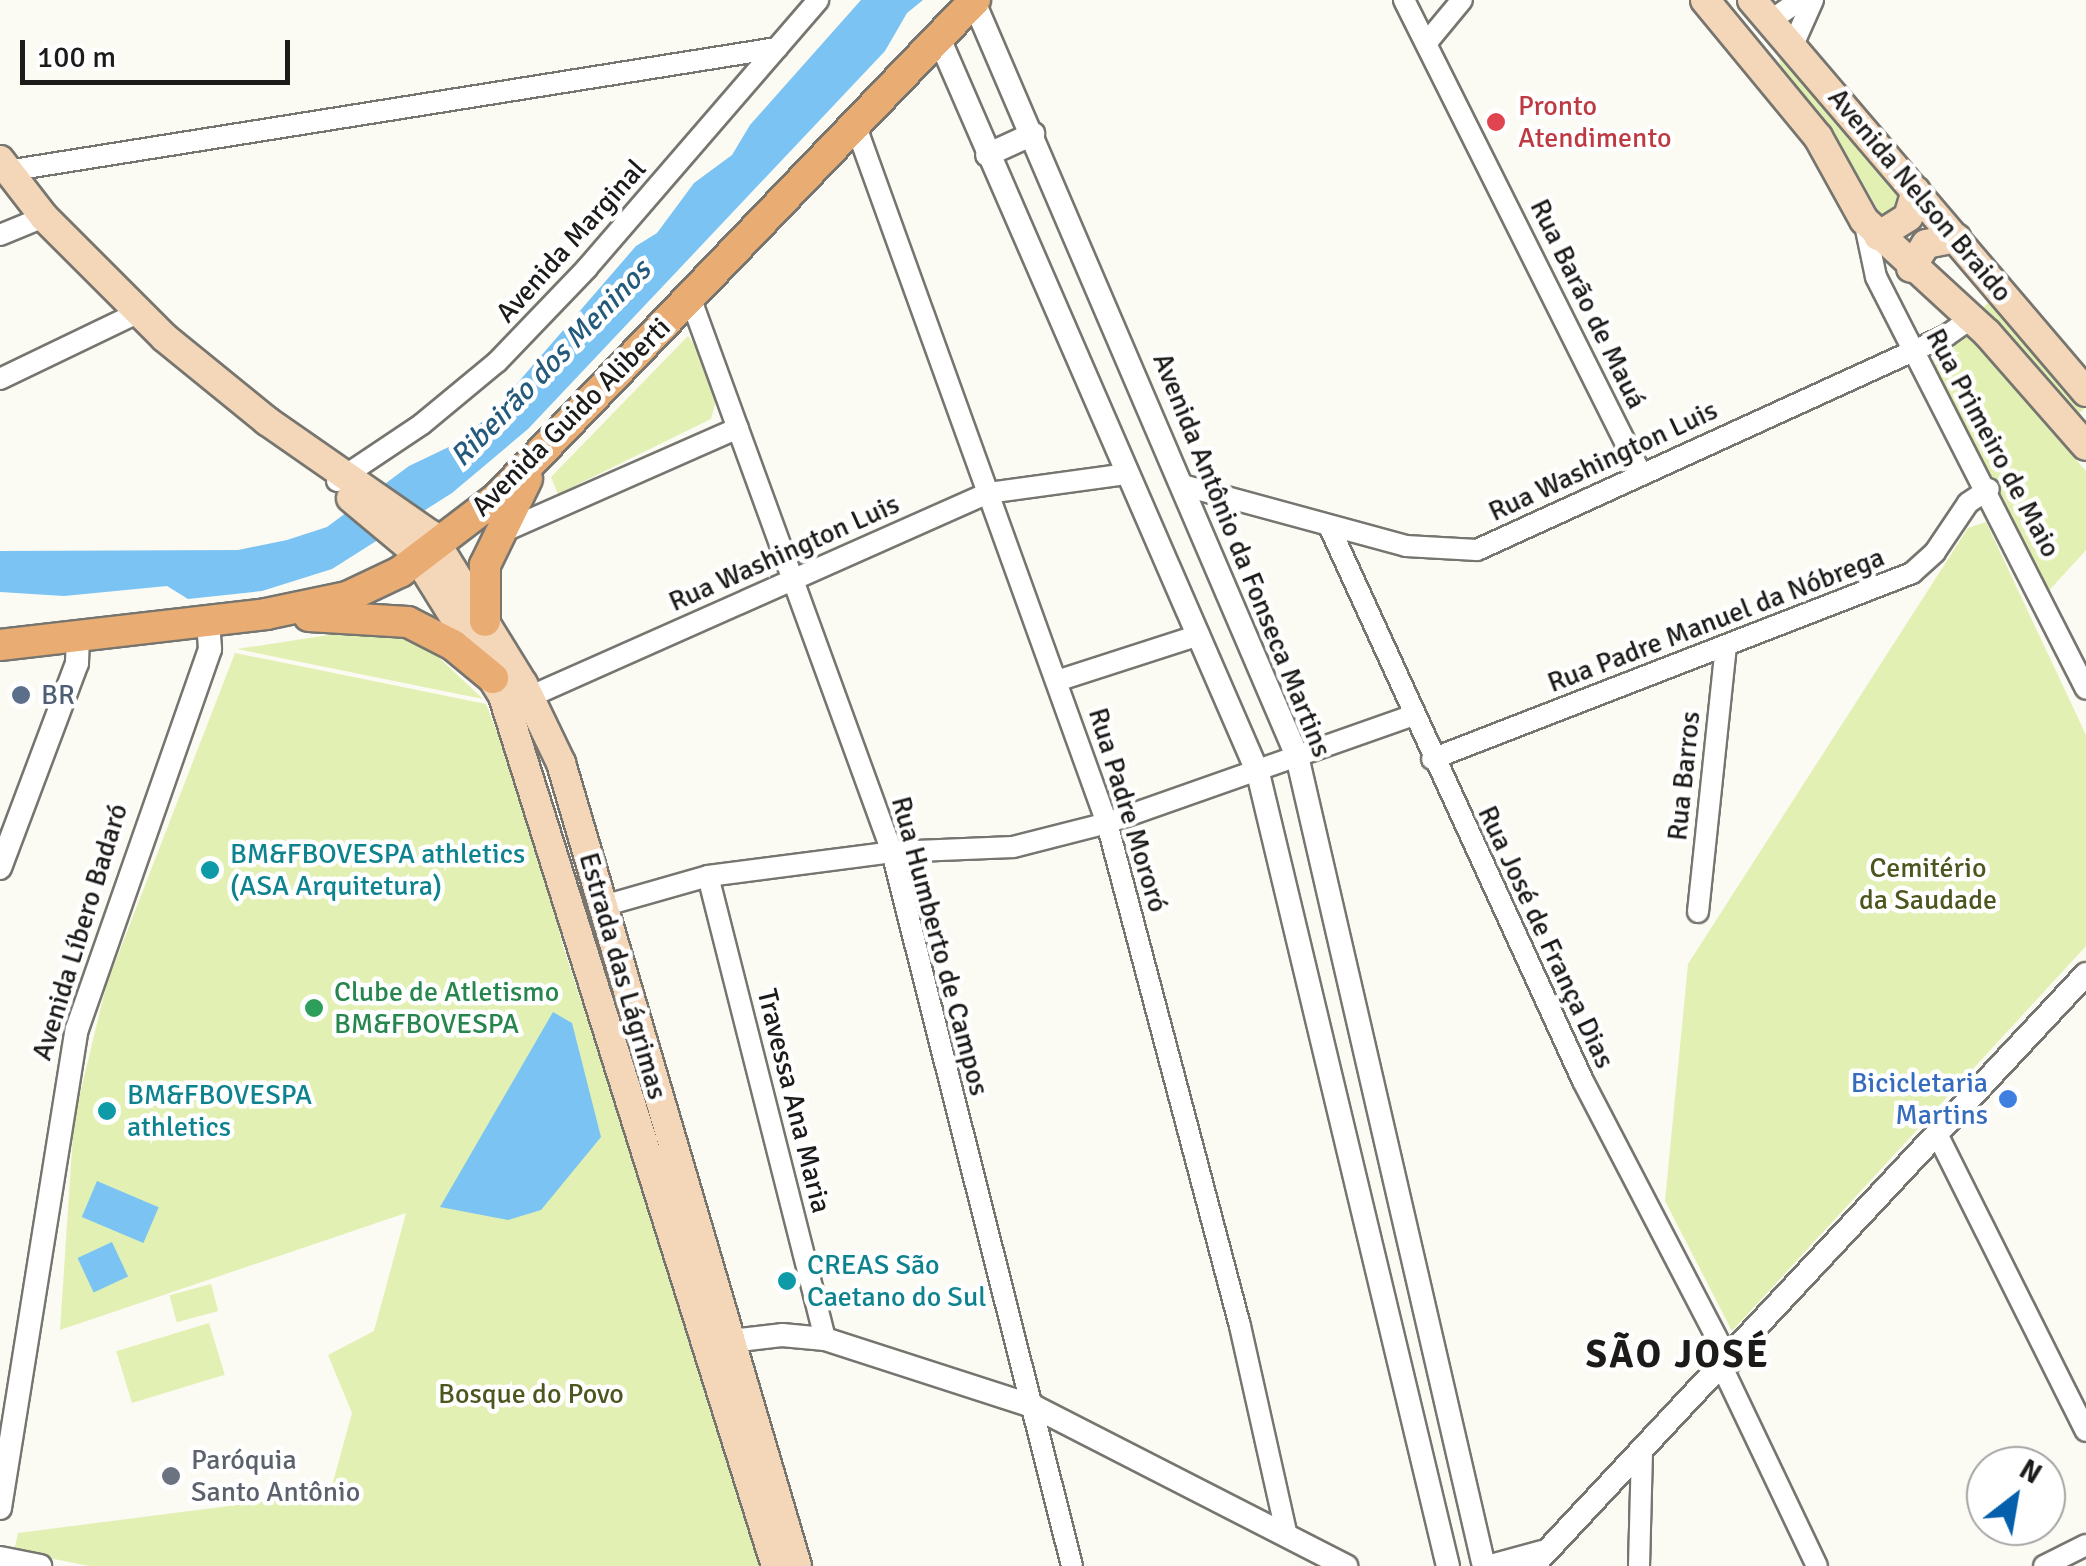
<!DOCTYPE html>
<meta charset="utf-8">
<style>
body{margin:0}
#map{position:relative;width:2086px;height:1566px;overflow:hidden;background:#fbfaf3;font-family:Signika,sans-serif}
div>[style]{position:absolute}
.green>*{inset:0;background:#e3f0b4;transform-origin:0 0}
.water>*{inset:0;background:#7ac3f3;transform-origin:0 0}
.roads{filter:drop-shadow(2px 0 #76756f) drop-shadow(-2px 0 #76756f) drop-shadow(0 2px #76756f) drop-shadow(0 -2px #76756f)}
.minor>*{height:20px;margin:-10px;padding:0 10px;transform-origin:10px;border-radius:10px;background:#fff}
.tertiary>*{height:22px;margin:-11px;padding:0 11px;transform-origin:11px;border-radius:11px;background:#fff}
.secondary>*{height:28px;margin:-14px;padding:0 14px;transform-origin:14px;border-radius:14px;background:#f4d6b9}
.primary>*{height:30px;margin:-15px;padding:0 15px;transform-origin:15px;border-radius:15px;background:#e9ad74}
.dots>*{width:28px;height:28px;translate:-50% -50%;box-sizing:border-box;border:5px solid #fff;border-radius:50%}
span{translate:-50% -50%;white-space:nowrap;text-align:center;line-height:1.15;-webkit-text-stroke:9px #fff;paint-order:stroke}
.health-label{font-size:28px;color:#be3a42}
.left{translate:0 -50%;text-align:left}
.street-label{font-size:28px;color:#1c1b19}
.service-label{font-size:28px;color:#4e5e75}
.culture-label{font-size:28px;color:#0d838f}
.park-label{font-size:28px;color:#4d561f}
.leisure-label{font-size:28px;color:#27864d}
.shop-label{font-size:28px;color:#366cbe}
.right{translate:-100% -50%;text-align:right}
.worship-label{font-size:28px;color:#5b616d}
.water-label{font-size:30px;color:#245a7b;font-style:italic}
.district-label{font-size:38px;color:#1c1b19;font-weight:700;letter-spacing:2.5px}
.north{position:absolute;left:1966px;top:1446px;width:100px;height:100px;box-sizing:border-box;background:#fff;border:2px solid #a4a4a3;border-radius:50%;rotate:31deg;font-size:28px;font-weight:700;line-height:40px;text-align:center;color:#1c1b19}
.north::after{content:'';display:block;margin:auto;width:35px;height:45px;background:#055fac;clip-path:polygon(50% 0,100% 100%,50% 72%,0 100%)}
.scale{position:absolute;left:20px;top:40px;width:270px;height:45px;box-sizing:border-box;border:5px solid #1c1b19;border-top:0;padding-left:12px;font-size:30px;line-height:35px;white-space:nowrap;color:#1c1b19;-webkit-text-stroke:8px #fff;paint-order:stroke}
</style>
<div id="map">
<div class="green">
<div style="clip-path:polygon(1775px 46px,1910px 199px,1886px 224px,1832px 129px,1781px 66px)"></div>
<div style="left:1989px;top:302px;width:143px;height:11px;rotate:47deg"></div>
<div style="clip-path:polygon(688px 336px,708px 365px,717px 397px,711px 419px,558px 494px,551px 477px)"></div>
<div style="clip-path:polygon(1968px 336px,2086px 471px,2086px 550px,2046px 594px,1931px 365px,1938px 351px)"></div>
<div style="clip-path:polygon(1986px 522px,2086px 735px,2086px 946px,1732px 1331px,1665px 1201px,1688px 964px,1968px 528px)"></div>
<div style="clip-path:polygon(381px 627px,416px 636px,483px 699px,237px 649px)"></div>
<div style="clip-path:polygon(235px 653px,486px 704px,532px 821px,563px 946px,767px 1566px,89px 1566px,14px 1551px,18px 1533px,330px 1493px,352px 1413px,328px 1355px,374px 1331px,406px 1213px,60px 1330px,74px 1119px,106px 986px)"></div>
<div style="left:211px;top:1284px;width:28px;height:43px;rotate:75deg"></div>
<div style="left:209px;top:1323px;width:54px;height:97px;rotate:73deg"></div>
</div>
<div class="water">
<div style="clip-path:polygon(861px 0,923px 0,907px 13px,885px 51px,528px 429px,452px 493px,332px 569px,262px 591px,188px 599px,167px 586px,64px 596px,0 592px,0 551px,238px 550px,287px 540px,327px 527px,409px 466px,453px 445px,488px 417px,636px 246px,657px 233px,694px 183px,732px 155px,750px 125px)"></div>
<div style="clip-path:polygon(553px 1012px,572px 1023px,601px 1137px,541px 1210px,508px 1220px,440px 1207px)"></div>
<div style="left:97px;top:1181px;width:67px;height:39px;rotate:23deg"></div>
<div style="left:112px;top:1242px;width:38px;height:38px;rotate:65deg"></div>
</div>
<div class="roads">
<div class="minor">
<div style="left:1404px;top:0;width:528px;rotate:63.43deg"></div>
<div style="left:1770px;top:21px;width:37px;rotate:-35deg"></div>
<div style="left:1428px;top:41px;width:53px;rotate:-50.3deg"></div>
<div style="left:1793px;top:45px;width:49px;rotate:-66deg"></div>
<div style="left:855px;top:124px;width:743px;rotate:70.18deg"></div>
<div style="left:1107px;top:823px;width:520px;rotate:75.19deg"></div>
<div style="left:1240px;top:1326px;width:211px;rotate:77.4deg"></div>
<div style="left:7px;top:171px;width:780px;rotate:-9.08deg"></div>
<div style="left:1864px;top:220px;width:58px;rotate:78.1deg"></div>
<div style="left:1876px;top:277px;width:462px;rotate:63deg"></div>
<div style="left:0;top:235px;width:48px;rotate:-22.2deg"></div>
<div style="left:690px;top:297px;width:591px;rotate:70deg"></div>
<div style="left:892px;top:852px;width:736px;rotate:75.85deg"></div>
<div style="left:0;top:379px;width:154px;rotate:-25.7deg"></div>
<div style="left:337px;top:481px;width:102px;rotate:-33.8deg"></div>
<div style="left:422px;top:424px;width:97px;rotate:-39.6deg"></div>
<div style="left:497px;top:362px;width:130px;rotate:-46.2deg"></div>
<div style="left:587px;top:268px;width:354px;rotate:-49.2deg"></div>
<div style="left:1182px;top:485px;width:232px;rotate:15.2deg"></div>
<div style="left:1406px;top:546px;width:71px;rotate:3.2deg"></div>
<div style="left:1477px;top:550px;width:516px;rotate:-24.53deg"></div>
<div style="left:1946px;top:336px;width:32px;rotate:-35deg"></div>
<div style="left:1329px;top:526px;width:610px;rotate:65.41deg"></div>
<div style="left:1583px;top:1081px;width:318px;rotate:62.5deg"></div>
<div style="left:500px;top:533px;width:260px;rotate:-23.8deg"></div>
<div style="left:1060px;top:680px;width:146px;rotate:-17.9deg"></div>
<div style="left:529px;top:697px;width:502px;rotate:-23.96deg"></div>
<div style="left:988px;top:493px;width:140px;rotate:-7.8deg"></div>
<div style="left:1432px;top:759px;width:515px;rotate:-21.18deg"></div>
<div style="left:1912px;top:573px;width:31px;rotate:-42deg"></div>
<div style="left:1935px;top:552px;width:59px;rotate:-56deg"></div>
<div style="left:1968px;top:503px;width:25px;rotate:-34deg"></div>
<div style="left:708px;top:876px;width:478px;rotate:75.8deg"></div>
<div style="left:603px;top:906px;width:109px;rotate:-15.9deg"></div>
<div style="left:708px;top:876px;width:186px;rotate:-7.4deg"></div>
<div style="left:892px;top:852px;width:121px;rotate:-2.4deg"></div>
<div style="left:1013px;top:847px;width:97px;rotate:-14.3deg"></div>
<div style="left:1107px;top:823px;width:324px;rotate:-19.4deg"></div>
<div style="left:1698px;top:912px;width:266px;rotate:-84deg"></div>
<div style="left:1937px;top:1134px;width:332px;rotate:63.4deg"></div>
<div style="left:1723px;top:1369px;width:218px;rotate:64.5deg"></div>
<div style="left:1639px;top:1566px;width:118px;rotate:-88.5deg"></div>
<div style="left:2044px;top:1566px;width:47px;rotate:-26.6deg"></div>
</div>
<div class="tertiary">
<div style="left:974px;top:2px;width:820px;rotate:66.81deg"></div>
<div style="left:1297px;top:756px;width:827px;rotate:77.01deg"></div>
<div style="left:938px;top:36px;width:803px;rotate:66.53deg"></div>
<div style="left:1258px;top:773px;width:815px;rotate:76.53deg"></div>
<div style="left:987px;top:155px;width:51px;rotate:-24.5deg"></div>
<div style="left:0;top:868px;width:219px;rotate:-69.4deg"></div>
<div style="left:77px;top:663px;width:27px;rotate:-88deg"></div>
<div style="left:714px;top:1343px;width:68px;rotate:-6.7deg"></div>
<div style="left:782px;top:1335px;width:43px;rotate:5.3deg"></div>
<div style="left:825px;top:1339px;width:219px;rotate:17.9deg"></div>
<div style="left:1033px;top:1406px;width:352px;rotate:27.1deg"></div>
<div style="left:0;top:1508px;width:485px;rotate:-80.9deg"></div>
<div style="left:77px;top:1029px;width:403px;rotate:-70.7deg"></div>
<div style="left:210px;top:649px;width:30px;rotate:-94deg"></div>
<div style="left:0;top:1558px;width:41px;rotate:11.3deg"></div>
<div style="left:1491px;top:1566px;width:53px;rotate:-15.4deg"></div>
<div style="left:1533px;top:1566px;width:810px;rotate:-46.95deg"></div>
</div>
<div class="secondary">
<div style="left:1705px;top:0;width:178px;rotate:50.5deg"></div>
<div style="left:1818px;top:137px;width:95px;rotate:61deg"></div>
<div style="left:1864px;top:220px;width:167px;rotate:42.6deg"></div>
<div style="left:1987px;top:333px;width:150px;rotate:48.8deg"></div>
<div style="left:1752px;top:0;width:515px;rotate:49.57deg"></div>
<div style="left:0;top:160px;width:72px;rotate:52.3deg"></div>
<div style="left:44px;top:217px;width:171px;rotate:45deg"></div>
<div style="left:165px;top:338px;width:132px;rotate:39.1deg"></div>
<div style="left:267px;top:421px;width:200px;rotate:34.8deg"></div>
<div style="left:431px;top:535px;width:175px;rotate:58.3deg"></div>
<div style="left:523px;top:684px;width:88px;rotate:64.3deg"></div>
<div style="left:561px;top:763px;width:837px;rotate:73.62deg"></div>
<div style="left:1878px;top:236px;width:36px;rotate:-32deg"></div>
<div style="left:1908px;top:217px;width:27px;rotate:-73deg"></div>
<div style="left:1911px;top:268px;width:28px;rotate:-58deg"></div>
<div style="left:1926px;top:244px;width:31px;rotate:-11deg"></div>
<div style="left:351px;top:498px;width:80px;rotate:39.9deg"></div>
<div style="left:412px;top:549px;width:173px;rotate:58.2deg"></div>
<div style="left:503px;top:696px;width:912px;rotate:72.58deg"></div>
</div>
<div class="primary">
<div style="left:309px;top:616px;width:99px;rotate:3.5deg"></div>
<div style="left:408px;top:622px;width:51px;rotate:27.1deg"></div>
<div style="left:453px;top:645px;width:52px;rotate:39.5deg"></div>
<div style="left:485px;top:621px;width:56px;rotate:-90deg"></div>
<div style="left:485px;top:565px;width:96px;rotate:-64deg"></div>
<div style="left:0;top:645px;width:268px;rotate:-6.6deg"></div>
<div style="left:266px;top:614px;width:83px;rotate:-11.9deg"></div>
<div style="left:347px;top:597px;width:59px;rotate:-25.3deg"></div>
<div style="left:400px;top:572px;width:123px;rotate:-37.4deg"></div>
<div style="left:498px;top:497px;width:689px;rotate:-46.18deg"></div>
</div>
</div>
<div class="dots">
<div style="left:1496px;top:122px;background:#e0444e"></div>
<div style="left:21px;top:695px;background:#5c6f8a"></div>
<div style="left:210px;top:870px;background:#0f9aa8"></div>
<div style="left:314px;top:1008px;background:#2e9e5b"></div>
<div style="left:2008px;top:1099px;background:#3f7fe0"></div>
<div style="left:107px;top:1111px;background:#0f9aa8"></div>
<div style="left:787px;top:1281px;background:#0f9aa8"></div>
<div style="left:171px;top:1476px;background:#6b7280"></div>
</div>
<div class="health-label">
<span class="left" style="left:1518px;top:122px">Pronto<br>Atendimento</span>
</div>
<div class="street-label">
<span style="left:1920px;top:195px;rotate:50deg">Avenida Nelson Braido</span>
<span style="left:571px;top:241px;rotate:-48deg">Avenida Marginal</span>
<span style="left:1588px;top:304px;rotate:64deg">Rua Barão de Mauá</span>
<span style="left:571px;top:417px;rotate:-45deg">Avenida Guido Aliberti</span>
<span style="left:1993px;top:443px;rotate:62deg">Rua Primeiro de Maio</span>
<span style="left:1603px;top:461px;rotate:-25deg">Rua Washington Luis</span>
<span style="left:784px;top:553px;rotate:-24deg">Rua Washington Luis</span>
<span style="left:1242px;top:555px;rotate:68deg">Avenida Antônio da Fonseca Martins</span>
<span style="left:1716px;top:620px;rotate:-21deg">Rua Padre Manuel da Nóbrega</span>
<span style="left:1684px;top:776px;rotate:-84deg">Rua Barros</span>
<span style="left:1128px;top:810px;rotate:73deg">Rua Padre Mororó</span>
<span style="left:80px;top:932px;rotate:-73deg">Avenida Líbero Badaró</span>
<span style="left:1546px;top:937px;rotate:65deg">Rua José de França Dias</span>
<span style="left:940px;top:946px;rotate:75deg">Rua Humberto de Campos</span>
<span style="left:623px;top:976px;rotate:74deg">Estrada das Lágrimas</span>
<span style="left:794px;top:1101px;rotate:76deg">Travessa Ana Maria</span>
</div>
<div class="service-label">
<span class="left" style="left:41px;top:695px">BR</span>
</div>
<div class="culture-label">
<span class="left" style="left:230px;top:870px">BM&amp;FBOVESPA athletics<br>(ASA Arquitetura)</span>
<span class="left" style="left:127px;top:1111px">BM&amp;FBOVESPA<br>athletics</span>
<span class="left" style="left:807px;top:1281px">CREAS São<br>Caetano do Sul</span>
</div>
<div class="park-label">
<span style="left:1928px;top:884px">Cemitério<br>da Saudade</span>
<span style="left:531px;top:1394px">Bosque do Povo</span>
</div>
<div class="leisure-label">
<span class="left" style="left:334px;top:1008px">Clube de Atletismo<br>BM&amp;FBOVESPA</span>
</div>
<div class="shop-label">
<span class="right" style="left:1988px;top:1099px">Bicicletaria<br>Martins</span>
</div>
<div class="worship-label">
<span class="left" style="left:191px;top:1476px">Paróquia<br>Santo Antônio</span>
</div>
<div class="water-label">
<span style="left:551px;top:364px;rotate:-46deg">Ribeirão dos Meninos</span>
</div>
<div class="district-label">
<span style="left:1678px;top:1355px">SÃO JOSÉ</span>
</div>
<div class="north">N</div>
<div class="scale">100 m</div>
</div>
